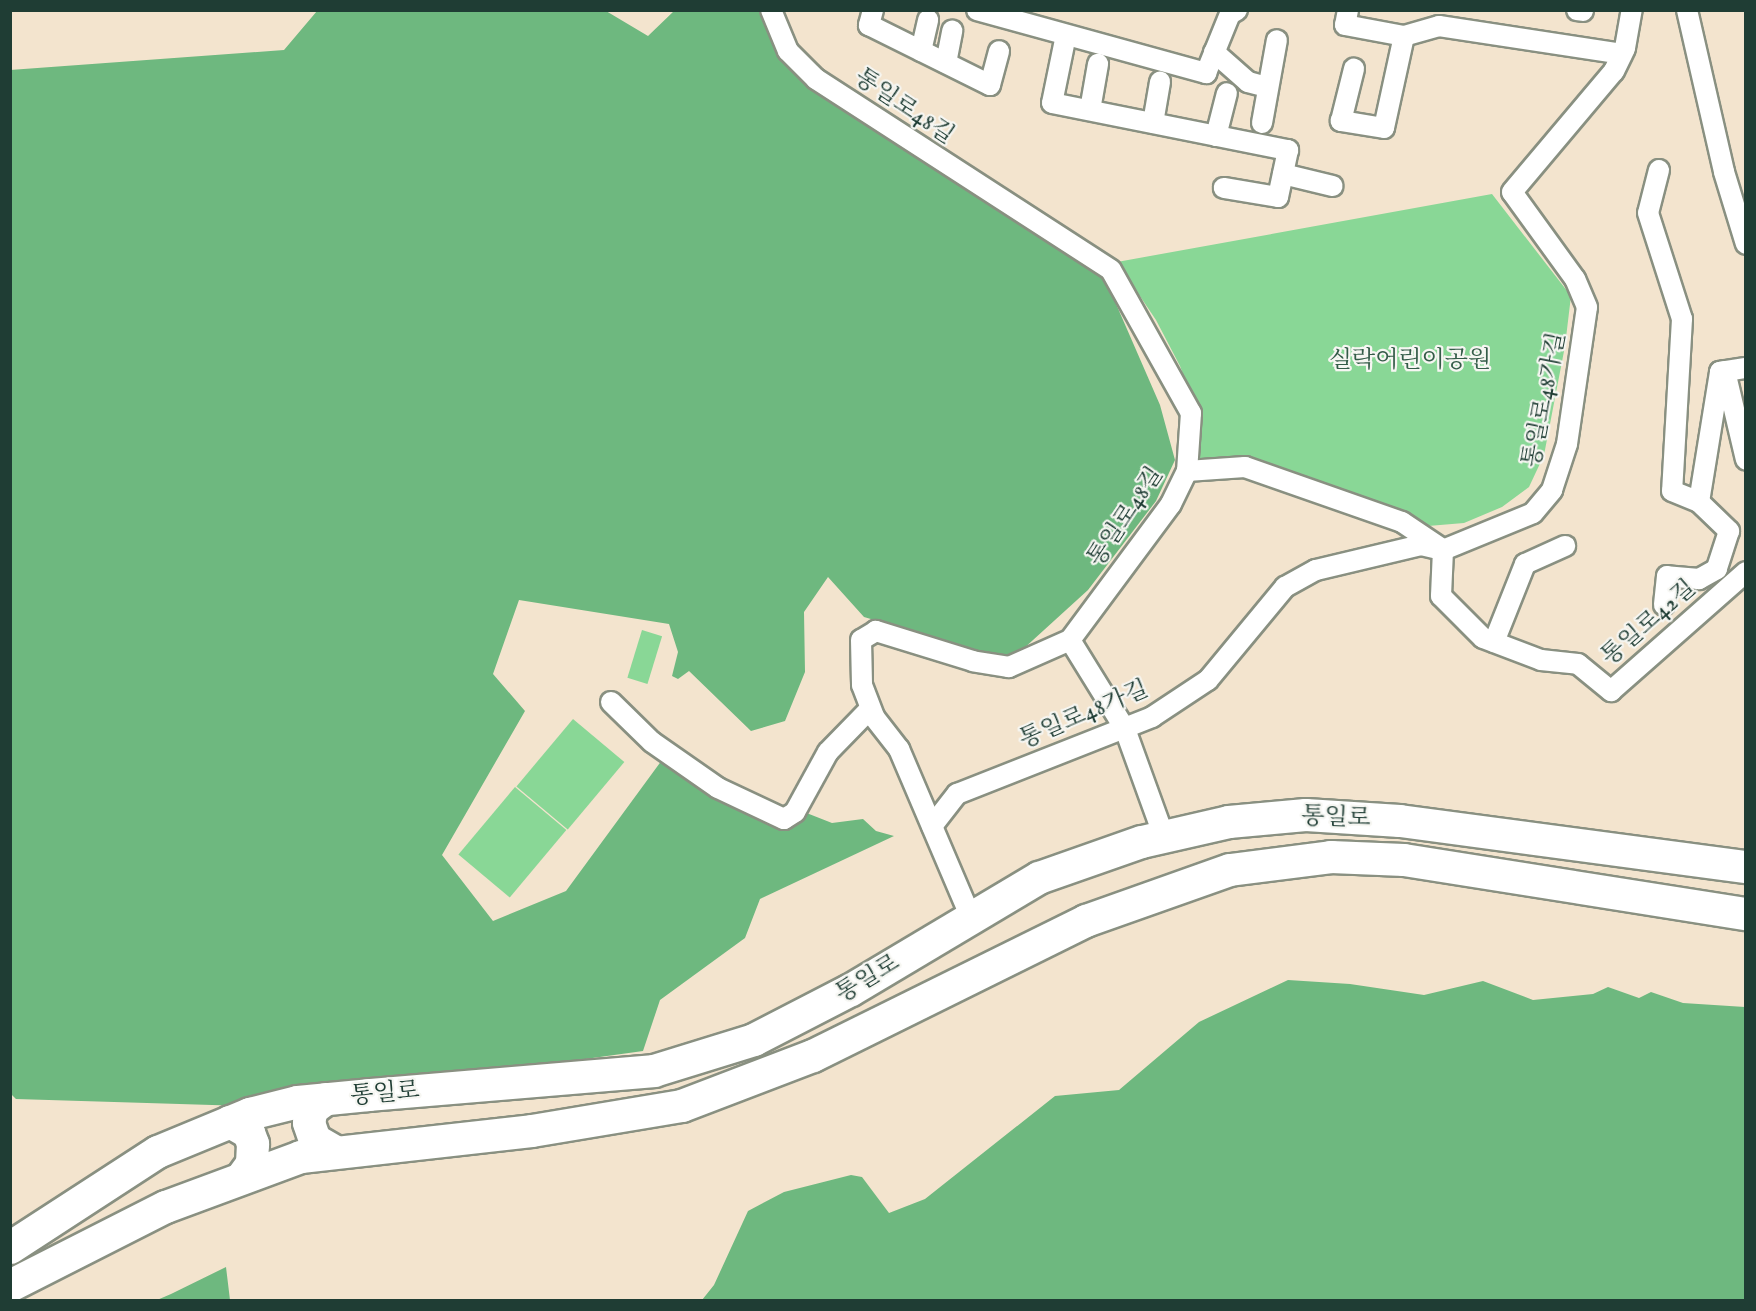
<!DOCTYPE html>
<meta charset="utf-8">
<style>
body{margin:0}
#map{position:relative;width:1756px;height:1311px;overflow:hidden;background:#f3e4ce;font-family:"IM FELL English","Noto Serif KR",serif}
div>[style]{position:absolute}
.green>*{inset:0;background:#89d796;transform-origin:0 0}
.forest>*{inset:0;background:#6eb87f}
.roads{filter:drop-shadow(2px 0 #899081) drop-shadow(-2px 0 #899081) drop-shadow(0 2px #899081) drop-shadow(0 -2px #899081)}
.minor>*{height:20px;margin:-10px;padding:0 10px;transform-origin:10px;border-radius:10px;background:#fff}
.primary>*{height:32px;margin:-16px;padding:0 16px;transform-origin:16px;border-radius:16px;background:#fff}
span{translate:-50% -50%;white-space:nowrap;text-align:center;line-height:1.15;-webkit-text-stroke:4.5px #f6f6f2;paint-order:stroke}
.street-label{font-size:24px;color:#1f3d34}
.park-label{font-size:24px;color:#345c48}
.frame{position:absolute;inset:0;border:12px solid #1f3d34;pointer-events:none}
</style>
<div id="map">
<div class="green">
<div style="clip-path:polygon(1492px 194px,1571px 296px,1565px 346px,1544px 455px,1529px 487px,1502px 507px,1464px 523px,1428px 526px,1341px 493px,1199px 467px,1199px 417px,1180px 366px,1156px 320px,1117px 262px)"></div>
<div style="left:642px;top:630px;width:21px;height:50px;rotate:17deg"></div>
<div style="left:573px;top:719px;width:67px;height:88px;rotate:40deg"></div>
<div style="left:515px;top:787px;width:67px;height:88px;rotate:40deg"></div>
</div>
<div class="forest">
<div style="clip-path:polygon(317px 11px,606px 11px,648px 36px,674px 11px,760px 11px,792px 71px,933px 168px,1103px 274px,1160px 405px,1175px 460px,1156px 501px,1088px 590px,1011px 660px,864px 617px,828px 577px,804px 612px,805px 672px,785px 721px,751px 731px,689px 671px,678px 679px,672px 676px,678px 652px,669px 624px,519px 600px,493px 674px,525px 711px,442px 855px,493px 921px,566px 891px,662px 760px,781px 829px,804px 812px,832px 823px,863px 819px,876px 831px,894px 836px,760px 899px,745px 938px,660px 1000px,643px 1051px,245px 1106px,16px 1099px,10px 1093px,10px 70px,284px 50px)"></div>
<div style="clip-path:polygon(1288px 980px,1350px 984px,1424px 995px,1483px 981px,1533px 1000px,1593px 994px,1608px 987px,1639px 998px,1651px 992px,1683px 1003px,1745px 1007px,1745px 1300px,702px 1300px,714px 1285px,748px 1211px,784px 1192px,851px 1175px,862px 1177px,889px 1213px,925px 1199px,1055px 1096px,1119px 1090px,1199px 1022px)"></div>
<div style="clip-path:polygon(226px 1267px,230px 1300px,157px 1300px,171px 1294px)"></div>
</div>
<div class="roads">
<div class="minor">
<div style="left:771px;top:10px;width:44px;rotate:67.5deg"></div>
<div style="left:788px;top:51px;width:40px;rotate:45deg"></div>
<div style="left:816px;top:79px;width:351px;rotate:32.9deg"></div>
<div style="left:1111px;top:270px;width:164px;rotate:60.8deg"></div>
<div style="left:1191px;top:413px;width:58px;rotate:93.9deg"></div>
<div style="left:1187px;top:471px;width:37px;rotate:116deg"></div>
<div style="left:1171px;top:504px;width:169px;rotate:126.6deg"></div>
<div style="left:1070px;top:640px;width:67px;rotate:156.1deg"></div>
<div style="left:1009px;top:667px;width:36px;rotate:-171deg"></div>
<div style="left:973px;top:661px;width:102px;rotate:-162.8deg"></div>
<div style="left:876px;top:631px;width:17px;rotate:149deg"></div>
<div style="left:861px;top:640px;width:45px;rotate:88.7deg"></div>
<div style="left:862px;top:685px;width:34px;rotate:69deg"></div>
<div style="left:874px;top:717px;width:41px;rotate:52deg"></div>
<div style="left:899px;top:749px;width:184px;rotate:66.9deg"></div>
<div style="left:873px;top:10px;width:16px;rotate:105deg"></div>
<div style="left:869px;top:25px;width:135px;rotate:26.4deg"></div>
<div style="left:990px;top:85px;width:35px;rotate:-75deg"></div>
<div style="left:977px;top:10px;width:238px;rotate:15.4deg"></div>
<div style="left:1206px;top:73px;width:64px;rotate:-67.9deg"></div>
<div style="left:1230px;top:14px;width:8px;rotate:-30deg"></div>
<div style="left:1348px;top:10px;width:15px;rotate:101deg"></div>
<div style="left:1345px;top:25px;width:60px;rotate:10.6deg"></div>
<div style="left:1404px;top:36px;width:94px;rotate:102.3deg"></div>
<div style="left:1384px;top:128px;width:44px;rotate:-170.8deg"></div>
<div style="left:1341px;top:121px;width:54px;rotate:-76deg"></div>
<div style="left:1577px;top:10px;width:6px;rotate:9deg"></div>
<div style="left:1687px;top:10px;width:166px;rotate:77.1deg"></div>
<div style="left:1724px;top:172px;width:75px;rotate:73deg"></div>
<div style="left:1066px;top:35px;width:69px;rotate:101.6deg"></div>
<div style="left:1052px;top:103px;width:241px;rotate:11.3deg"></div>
<div style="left:1288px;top:150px;width:48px;rotate:102deg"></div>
<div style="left:1278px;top:197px;width:55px;rotate:-170.5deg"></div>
<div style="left:1404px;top:36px;width:36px;rotate:-16deg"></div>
<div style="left:1439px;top:26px;width:185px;rotate:8.7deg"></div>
<div style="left:921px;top:51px;width:32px;rotate:-77deg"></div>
<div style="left:1214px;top:52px;width:45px;rotate:41.4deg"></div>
<div style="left:1248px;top:82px;width:20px;rotate:15deg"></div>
<div style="left:946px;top:63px;width:33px;rotate:-79deg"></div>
<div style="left:1090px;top:110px;width:47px;rotate:-80.1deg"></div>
<div style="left:1153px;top:123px;width:42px;rotate:-80.3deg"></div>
<div style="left:1262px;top:123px;width:84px;rotate:-79.8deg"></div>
<div style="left:1216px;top:136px;width:44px;rotate:-75.7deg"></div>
<div style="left:1659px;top:170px;width:44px;rotate:104.3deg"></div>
<div style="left:1648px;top:213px;width:111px;rotate:72.2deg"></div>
<div style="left:1682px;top:319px;width:172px;rotate:93.3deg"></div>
<div style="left:1672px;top:491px;width:29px;rotate:22deg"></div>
<div style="left:1699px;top:502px;width:42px;rotate:44deg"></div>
<div style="left:1729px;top:531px;width:40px;rotate:108deg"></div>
<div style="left:1717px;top:569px;width:21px;rotate:151deg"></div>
<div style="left:1699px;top:579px;width:32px;rotate:-175deg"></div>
<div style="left:1667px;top:576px;width:29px;rotate:96deg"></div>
<div style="left:1283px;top:174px;width:51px;rotate:13.5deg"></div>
<div style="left:1725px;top:371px;width:91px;rotate:76.7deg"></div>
<div style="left:1187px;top:471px;width:58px;rotate:-3.9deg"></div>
<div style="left:1245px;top:467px;width:166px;rotate:19.3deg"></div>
<div style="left:1402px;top:522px;width:45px;rotate:34deg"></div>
<div style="left:1699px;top:502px;width:132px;rotate:-80.8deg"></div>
<div style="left:1720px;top:372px;width:26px;rotate:-9deg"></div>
<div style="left:1443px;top:550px;width:46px;rotate:92.5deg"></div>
<div style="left:1441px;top:596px;width:59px;rotate:45deg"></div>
<div style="left:1483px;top:638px;width:62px;rotate:20.8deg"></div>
<div style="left:1541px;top:660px;width:37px;rotate:6deg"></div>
<div style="left:1578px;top:664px;width:43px;rotate:39.3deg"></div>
<div style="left:1611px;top:691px;width:180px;rotate:-41.4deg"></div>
<div style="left:1070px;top:640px;width:105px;rotate:58.3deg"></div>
<div style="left:1125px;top:729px;width:109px;rotate:70.1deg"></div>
<div style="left:1494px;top:642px;width:84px;rotate:-68.3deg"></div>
<div style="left:1525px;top:564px;width:44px;rotate:-24.2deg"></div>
<div style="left:611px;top:702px;width:57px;rotate:44.3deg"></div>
<div style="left:652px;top:742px;width:80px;rotate:34.9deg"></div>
<div style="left:718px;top:788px;width:73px;rotate:25.2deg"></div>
<div style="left:784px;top:819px;width:13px;rotate:-32deg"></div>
<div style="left:795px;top:812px;width:68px;rotate:-61.2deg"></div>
<div style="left:828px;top:752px;width:60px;rotate:-45.7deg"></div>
<div style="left:932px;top:826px;width:41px;rotate:-52deg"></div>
<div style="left:957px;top:794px;width:210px;rotate:-21.5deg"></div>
<div style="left:1152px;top:717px;width:67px;rotate:-33.5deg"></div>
<div style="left:1208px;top:680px;width:121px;rotate:-50.4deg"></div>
<div style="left:1285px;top:587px;width:35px;rotate:-29deg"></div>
<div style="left:1316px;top:570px;width:108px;rotate:-13.4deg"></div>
<div style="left:1421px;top:545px;width:23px;rotate:13deg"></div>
<div style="left:1443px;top:550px;width:97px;rotate:-22.3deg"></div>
<div style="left:1533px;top:513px;width:30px;rotate:-50deg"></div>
<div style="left:1552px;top:490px;width:48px;rotate:-71.9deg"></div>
<div style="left:1567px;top:444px;width:138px;rotate:-81.7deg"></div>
<div style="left:1587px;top:307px;width:30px;rotate:-113deg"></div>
<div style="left:1575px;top:279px;width:107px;rotate:-125.9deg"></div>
<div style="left:1512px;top:192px;width:158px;rotate:-49.9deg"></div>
<div style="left:1614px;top:71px;width:25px;rotate:-64deg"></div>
<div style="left:1625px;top:48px;width:39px;rotate:-80deg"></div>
</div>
<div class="primary">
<div style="left:326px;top:1099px;width:17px;rotate:144deg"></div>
<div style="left:312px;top:1109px;width:14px;rotate:102deg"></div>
<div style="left:309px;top:1123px;width:18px;rotate:71deg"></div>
<div style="left:315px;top:1140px;width:22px;rotate:30deg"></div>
<div style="left:230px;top:1122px;width:22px;rotate:30deg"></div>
<div style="left:249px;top:1133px;width:12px;rotate:70deg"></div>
<div style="left:253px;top:1144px;width:20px;rotate:93deg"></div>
<div style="left:252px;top:1164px;width:17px;rotate:126deg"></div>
<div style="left:10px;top:1248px;width:176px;rotate:-33deg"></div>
<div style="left:158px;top:1152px;width:100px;rotate:-22.4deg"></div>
<div style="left:250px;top:1114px;width:49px;rotate:-14deg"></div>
<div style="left:298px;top:1102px;width:71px;rotate:-5.6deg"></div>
<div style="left:369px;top:1095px;width:286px;rotate:-4.8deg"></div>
<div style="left:654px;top:1071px;width:105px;rotate:-17.2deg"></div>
<div style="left:754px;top:1040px;width:109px;rotate:-27.3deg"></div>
<div style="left:851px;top:990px;width:219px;rotate:-30.8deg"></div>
<div style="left:1039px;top:878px;width:109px;rotate:-19.3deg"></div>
<div style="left:1142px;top:842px;width:89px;rotate:-12.9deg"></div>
<div style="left:1229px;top:822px;width:77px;rotate:-5.2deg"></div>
<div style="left:1306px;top:815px;width:94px;rotate:3.7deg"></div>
<div style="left:1400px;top:821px;width:349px;rotate:7.6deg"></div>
<div style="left:10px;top:1286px;width:175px;rotate:-26.9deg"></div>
<div style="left:166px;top:1207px;width:144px;rotate:-20.3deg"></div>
<div style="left:301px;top:1157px;width:232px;rotate:-6.4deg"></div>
<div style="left:532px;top:1131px;width:152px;rotate:-9.5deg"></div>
<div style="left:682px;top:1106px;width:140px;rotate:-20.9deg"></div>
<div style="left:813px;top:1056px;width:305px;rotate:-26.3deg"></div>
<div style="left:1086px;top:921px;width:153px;rotate:-19.5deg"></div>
<div style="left:1230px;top:870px;width:102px;rotate:-7.3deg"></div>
<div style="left:1331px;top:857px;width:73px;rotate:2.4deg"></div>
<div style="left:1404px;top:860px;width:346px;rotate:9deg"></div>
</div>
</div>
<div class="street-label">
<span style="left:904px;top:107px;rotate:34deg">통일로48길</span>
<span style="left:1545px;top:400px;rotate:-79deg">통일로48가길</span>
<span style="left:1126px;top:517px;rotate:-56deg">통일로48길</span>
<span style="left:1649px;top:623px;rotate:-41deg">통일로42길</span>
<span style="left:1084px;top:715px;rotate:-23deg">통일로48가길</span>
<span style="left:1336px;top:818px;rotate:2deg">통일로</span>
<span style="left:868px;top:979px;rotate:-31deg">통일로</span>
<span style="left:385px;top:1094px;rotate:-5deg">통일로</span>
</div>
<div class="park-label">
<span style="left:1410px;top:361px">실락어린이공원</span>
</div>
<div class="frame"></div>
</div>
